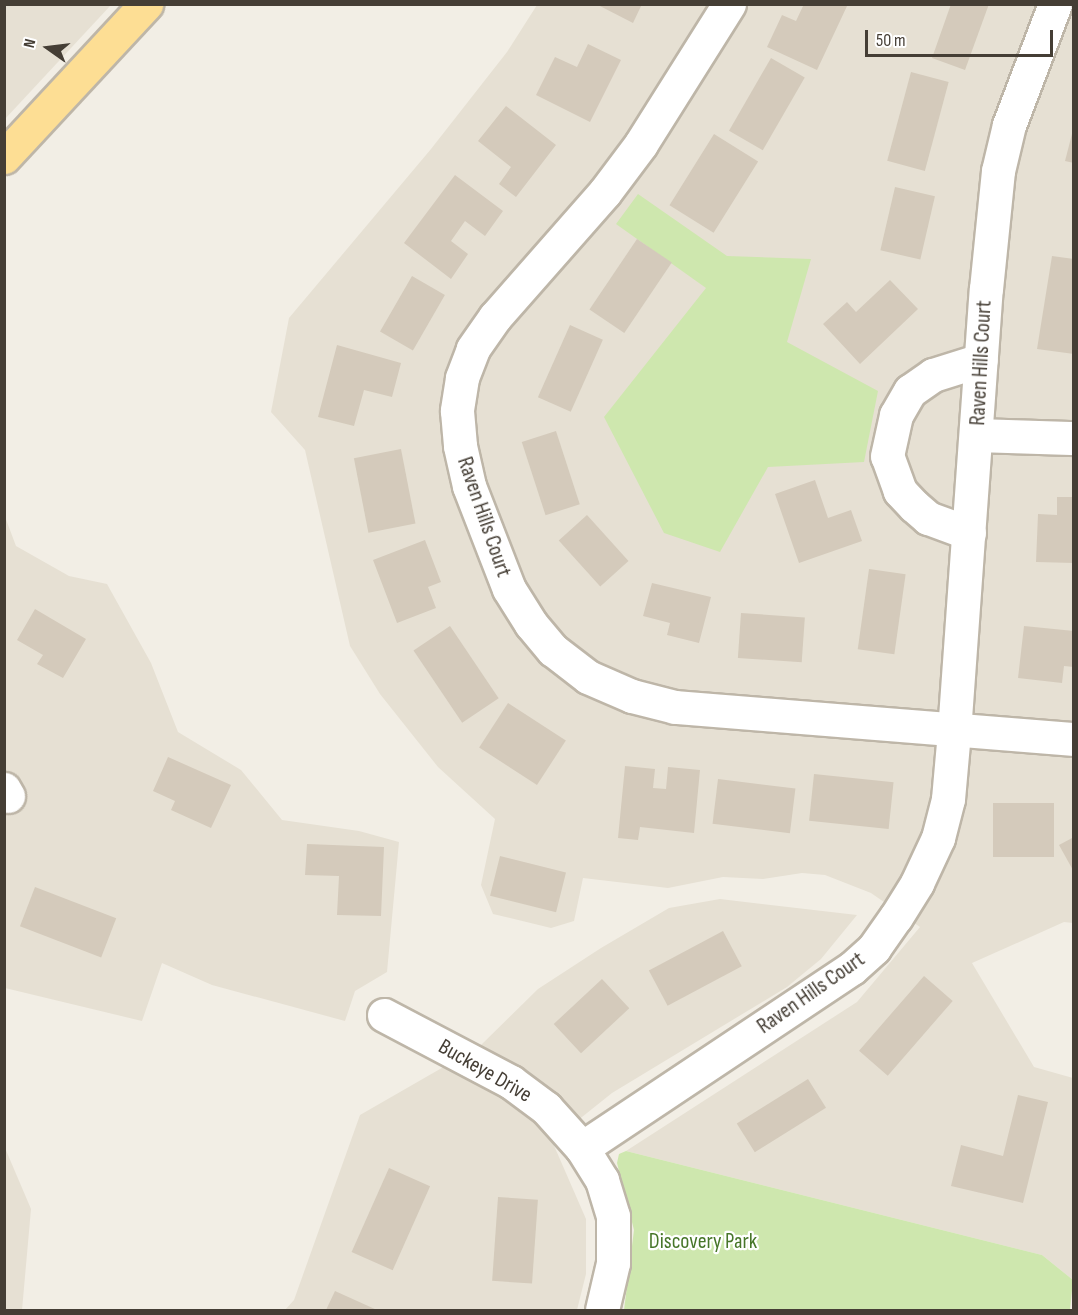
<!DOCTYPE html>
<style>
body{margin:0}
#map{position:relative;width:1078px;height:1315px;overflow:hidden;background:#f2eee5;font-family:"Sofia Sans Condensed",sans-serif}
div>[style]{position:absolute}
.residential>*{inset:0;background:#e6e0d3}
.green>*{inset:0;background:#cee7ae}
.building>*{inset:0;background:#d4cabb;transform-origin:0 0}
.roads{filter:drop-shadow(2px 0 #beb6a8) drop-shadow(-2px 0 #beb6a8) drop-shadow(0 2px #beb6a8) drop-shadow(0 -2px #beb6a8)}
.minor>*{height:33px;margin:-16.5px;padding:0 16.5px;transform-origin:16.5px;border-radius:16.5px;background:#fff}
.major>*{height:33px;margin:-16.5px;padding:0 16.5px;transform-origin:16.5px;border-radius:16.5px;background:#fdde94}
span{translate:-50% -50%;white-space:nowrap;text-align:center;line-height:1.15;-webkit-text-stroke:4.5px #fff;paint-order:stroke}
.street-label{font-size:22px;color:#453e35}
.park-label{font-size:22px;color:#477629}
.frame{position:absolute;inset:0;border:6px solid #453e35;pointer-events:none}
.north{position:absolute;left:18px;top:18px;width:60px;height:60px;-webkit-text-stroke:4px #fff;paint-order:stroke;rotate:284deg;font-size:16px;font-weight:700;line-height:24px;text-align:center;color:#453e35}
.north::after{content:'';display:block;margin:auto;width:21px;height:27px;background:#453e35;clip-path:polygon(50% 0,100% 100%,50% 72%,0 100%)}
.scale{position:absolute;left:865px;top:30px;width:188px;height:27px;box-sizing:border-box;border:3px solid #453e35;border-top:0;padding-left:8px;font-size:18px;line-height:21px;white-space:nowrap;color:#453e35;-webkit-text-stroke:4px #fff;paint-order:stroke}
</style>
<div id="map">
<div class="residential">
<div style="clip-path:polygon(5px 4px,111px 5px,5px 119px,4px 5px)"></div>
<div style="clip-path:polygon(537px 5px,1073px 5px,1073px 923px,1064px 922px,972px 963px,1034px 1067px,1073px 1078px,1073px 1280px,1042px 1255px,626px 1151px,857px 1002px,920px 927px,871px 893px,825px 875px,802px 873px,763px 879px,723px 877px,668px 888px,583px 878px,574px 921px,551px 928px,493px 914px,481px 885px,495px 819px,438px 767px,380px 694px,350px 646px,305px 450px,271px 412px,289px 318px,431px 149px,507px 52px)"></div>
<div style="clip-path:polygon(4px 514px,16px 546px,69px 576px,107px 584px,151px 663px,178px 732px,241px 770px,282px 820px,359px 831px,399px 842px,387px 972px,355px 991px,345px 1021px,212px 985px,162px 963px,142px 1021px,5px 988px)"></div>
<div style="clip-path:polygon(720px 899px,857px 915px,821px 959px,787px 987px,612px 1093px,552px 1141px,586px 1219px,586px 1274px,577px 1310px,285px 1310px,294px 1300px,360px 1115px,480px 1046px,538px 989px,601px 948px,669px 908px)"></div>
<div style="clip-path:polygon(5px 1148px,31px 1209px,22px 1310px,5px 1310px)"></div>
</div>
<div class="green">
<div style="clip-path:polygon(638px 194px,727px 256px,811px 259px,787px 342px,878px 391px,864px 462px,768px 467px,720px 552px,664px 533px,604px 417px,706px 288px,616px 224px)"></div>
<div style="clip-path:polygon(626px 1151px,1042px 1255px,1073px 1280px,1070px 1310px,624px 1310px,634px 1230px,617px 1163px,619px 1154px)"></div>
</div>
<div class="building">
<div style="clip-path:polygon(596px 4px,642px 4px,633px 23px)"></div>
<div style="clip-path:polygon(804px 4px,848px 4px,817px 70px,767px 47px,782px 15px,796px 21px)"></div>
<div style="clip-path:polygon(951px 4px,989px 4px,965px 70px,932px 58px)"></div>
<div style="clip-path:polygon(588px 44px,621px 60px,590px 122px,536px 95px,555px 57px,577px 67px)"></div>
<div style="left:771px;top:58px;width:39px;height:84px;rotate:30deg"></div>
<div style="left:911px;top:72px;width:39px;height:92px;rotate:15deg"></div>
<div style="clip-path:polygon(506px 106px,556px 145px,516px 197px,499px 184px,511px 167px,478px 141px)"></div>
<div style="clip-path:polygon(1073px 130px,1074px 130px,1074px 163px,1065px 161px)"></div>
<div style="left:714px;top:134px;width:52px;height:84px;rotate:32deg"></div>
<div style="clip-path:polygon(455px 175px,503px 211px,485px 236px,465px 221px,451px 241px,468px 254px,451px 279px,404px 243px)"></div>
<div style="left:895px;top:187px;width:41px;height:65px;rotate:13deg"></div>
<div style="left:637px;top:239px;width:42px;height:85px;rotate:34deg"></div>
<div style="clip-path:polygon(1052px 256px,1074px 259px,1074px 354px,1037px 349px)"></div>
<div style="left:412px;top:276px;width:38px;height:64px;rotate:30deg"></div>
<div style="clip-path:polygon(890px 280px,918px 309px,860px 364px,823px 324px,847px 302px,856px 312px)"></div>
<div style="left:570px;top:325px;width:36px;height:79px;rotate:24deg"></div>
<div style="clip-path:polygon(337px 345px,401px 363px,392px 397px,364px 390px,354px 426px,318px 417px)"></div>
<div style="left:556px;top:431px;width:77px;height:36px;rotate:72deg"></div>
<div style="left:401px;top:449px;width:76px;height:48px;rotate:79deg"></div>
<div style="clip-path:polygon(815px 480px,828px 518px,851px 510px,862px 541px,799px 563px,775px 494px)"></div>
<div style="clip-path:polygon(1057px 497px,1074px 497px,1074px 563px,1036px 562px,1038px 514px,1057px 515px)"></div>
<div style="left:587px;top:515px;width:62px;height:38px;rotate:48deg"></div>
<div style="clip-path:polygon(425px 540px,441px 582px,428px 587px,436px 608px,397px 623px,373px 560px)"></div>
<div style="left:869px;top:569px;width:37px;height:81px;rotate:8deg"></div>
<div style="clip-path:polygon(652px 583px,711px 597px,699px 643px,667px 635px,670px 623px,643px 616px)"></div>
<div style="clip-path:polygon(35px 609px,86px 639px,63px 678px,37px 664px,43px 655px,17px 640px)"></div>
<div style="left:741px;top:613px;width:64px;height:45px;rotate:4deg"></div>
<div style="left:450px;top:626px;width:87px;height:44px;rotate:56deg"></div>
<div style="clip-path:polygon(1024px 626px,1074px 631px,1074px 667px,1064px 666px,1062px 683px,1018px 678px)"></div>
<div style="left:508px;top:703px;width:69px;height:53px;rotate:33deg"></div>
<div style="clip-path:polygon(168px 757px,231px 785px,211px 828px,171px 810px,175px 801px,153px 791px)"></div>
<div style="clip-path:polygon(625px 766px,655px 769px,653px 788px,666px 789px,668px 767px,700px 770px,694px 833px,640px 827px,638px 840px,618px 838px)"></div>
<div style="left:814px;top:774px;width:80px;height:47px;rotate:6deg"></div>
<div style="left:718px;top:779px;width:78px;height:45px;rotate:7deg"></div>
<div style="left:993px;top:803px;width:61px;height:54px"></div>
<div style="clip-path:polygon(1074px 837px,1074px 872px,1059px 845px)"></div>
<div style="clip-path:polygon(307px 844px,384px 847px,381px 916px,337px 915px,339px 876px,305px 875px)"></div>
<div style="left:500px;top:856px;width:68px;height:41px;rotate:14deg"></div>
<div style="left:35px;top:887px;width:87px;height:42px;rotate:21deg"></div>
<div style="left:723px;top:931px;width:40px;height:84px;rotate:62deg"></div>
<div style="left:924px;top:976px;width:38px;height:99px;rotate:41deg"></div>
<div style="left:602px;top:979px;width:40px;height:66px;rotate:47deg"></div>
<div style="left:808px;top:1079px;width:34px;height:84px;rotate:58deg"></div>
<div style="clip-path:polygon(1018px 1095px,1048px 1102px,1023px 1203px,951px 1186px,961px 1145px,1003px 1156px)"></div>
<div style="left:389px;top:1168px;width:45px;height:92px;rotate:24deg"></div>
<div style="left:498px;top:1197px;width:40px;height:84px;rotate:4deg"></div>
<div style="clip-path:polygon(335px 1291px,377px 1310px,326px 1310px)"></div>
</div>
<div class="roads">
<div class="minor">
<div style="left:729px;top:4px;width:165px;rotate:122.2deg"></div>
<div style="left:641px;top:144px;width:60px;rotate:126.9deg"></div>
<div style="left:605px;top:192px;width:167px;rotate:131.3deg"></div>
<div style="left:495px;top:317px;width:39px;rotate:125deg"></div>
<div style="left:473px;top:349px;width:31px;rotate:111deg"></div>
<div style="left:462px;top:378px;width:33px;rotate:99deg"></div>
<div style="left:457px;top:411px;width:35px;rotate:85deg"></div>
<div style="left:460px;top:446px;width:41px;rotate:77.3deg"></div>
<div style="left:469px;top:486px;width:110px;rotate:68.8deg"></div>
<div style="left:509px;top:589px;width:41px;rotate:57.8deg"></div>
<div style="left:531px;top:624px;width:34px;rotate:50deg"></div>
<div style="left:553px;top:650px;width:44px;rotate:37.6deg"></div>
<div style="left:588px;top:677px;width:48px;rotate:23.4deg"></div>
<div style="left:632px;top:696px;width:44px;rotate:14.3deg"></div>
<div style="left:675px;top:707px;width:400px;rotate:4.6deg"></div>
<div style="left:977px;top:435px;width:97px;rotate:1.8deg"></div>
<div style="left:969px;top:533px;width:44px;rotate:-159.9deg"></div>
<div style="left:928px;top:518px;width:18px;rotate:-139deg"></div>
<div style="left:914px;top:506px;width:21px;rotate:-133deg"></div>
<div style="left:900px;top:491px;width:37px;rotate:-110deg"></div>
<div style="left:887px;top:456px;width:42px;rotate:-77.6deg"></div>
<div style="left:896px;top:415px;width:28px;rotate:-60deg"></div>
<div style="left:910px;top:391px;width:28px;rotate:-35deg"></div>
<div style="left:933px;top:375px;width:50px;rotate:-17.4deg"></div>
<div style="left:4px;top:789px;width:8px;rotate:60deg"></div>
<div style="left:384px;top:1015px;width:144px;rotate:27.8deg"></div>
<div style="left:511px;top:1082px;width:44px;rotate:36.6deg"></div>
<div style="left:546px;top:1108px;width:54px;rotate:48deg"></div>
<div style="left:582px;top:1148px;width:38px;rotate:58deg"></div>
<div style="left:602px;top:1180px;width:38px;rotate:73deg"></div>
<div style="left:613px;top:1216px;width:47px;rotate:90deg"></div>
<div style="left:613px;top:1263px;width:48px;rotate:103.2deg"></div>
<div style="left:582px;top:1148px;width:324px;rotate:-33.7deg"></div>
<div style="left:852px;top:968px;width:30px;rotate:-42deg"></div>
<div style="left:874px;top:948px;width:38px;rotate:-55deg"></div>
<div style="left:896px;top:917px;width:40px;rotate:-58deg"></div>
<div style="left:917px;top:883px;width:50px;rotate:-65deg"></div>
<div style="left:938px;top:838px;width:40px;rotate:-75.6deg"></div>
<div style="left:948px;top:799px;width:67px;rotate:-84.9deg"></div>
<div style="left:954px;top:732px;width:444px;rotate:-85.9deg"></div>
<div style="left:986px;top:289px;width:119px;rotate:-84.2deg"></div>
<div style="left:998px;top:171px;width:47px;rotate:-76.6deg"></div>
<div style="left:1009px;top:125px;width:129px;rotate:-69.2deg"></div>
</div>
<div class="major">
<div style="left:4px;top:157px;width:209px;rotate:-47.1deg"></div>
</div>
</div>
<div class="street-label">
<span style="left:981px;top:363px;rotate:-87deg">Raven Hills Court</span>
<span style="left:484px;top:517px;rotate:71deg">Raven Hills Court</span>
<span style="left:811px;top:993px;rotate:-35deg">Raven Hills Court</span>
<span style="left:485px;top:1071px;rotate:30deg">Buckeye Drive</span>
</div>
<div class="park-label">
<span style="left:703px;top:1242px">Discovery Park</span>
</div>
<div class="frame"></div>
<div class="north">N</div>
<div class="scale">50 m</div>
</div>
